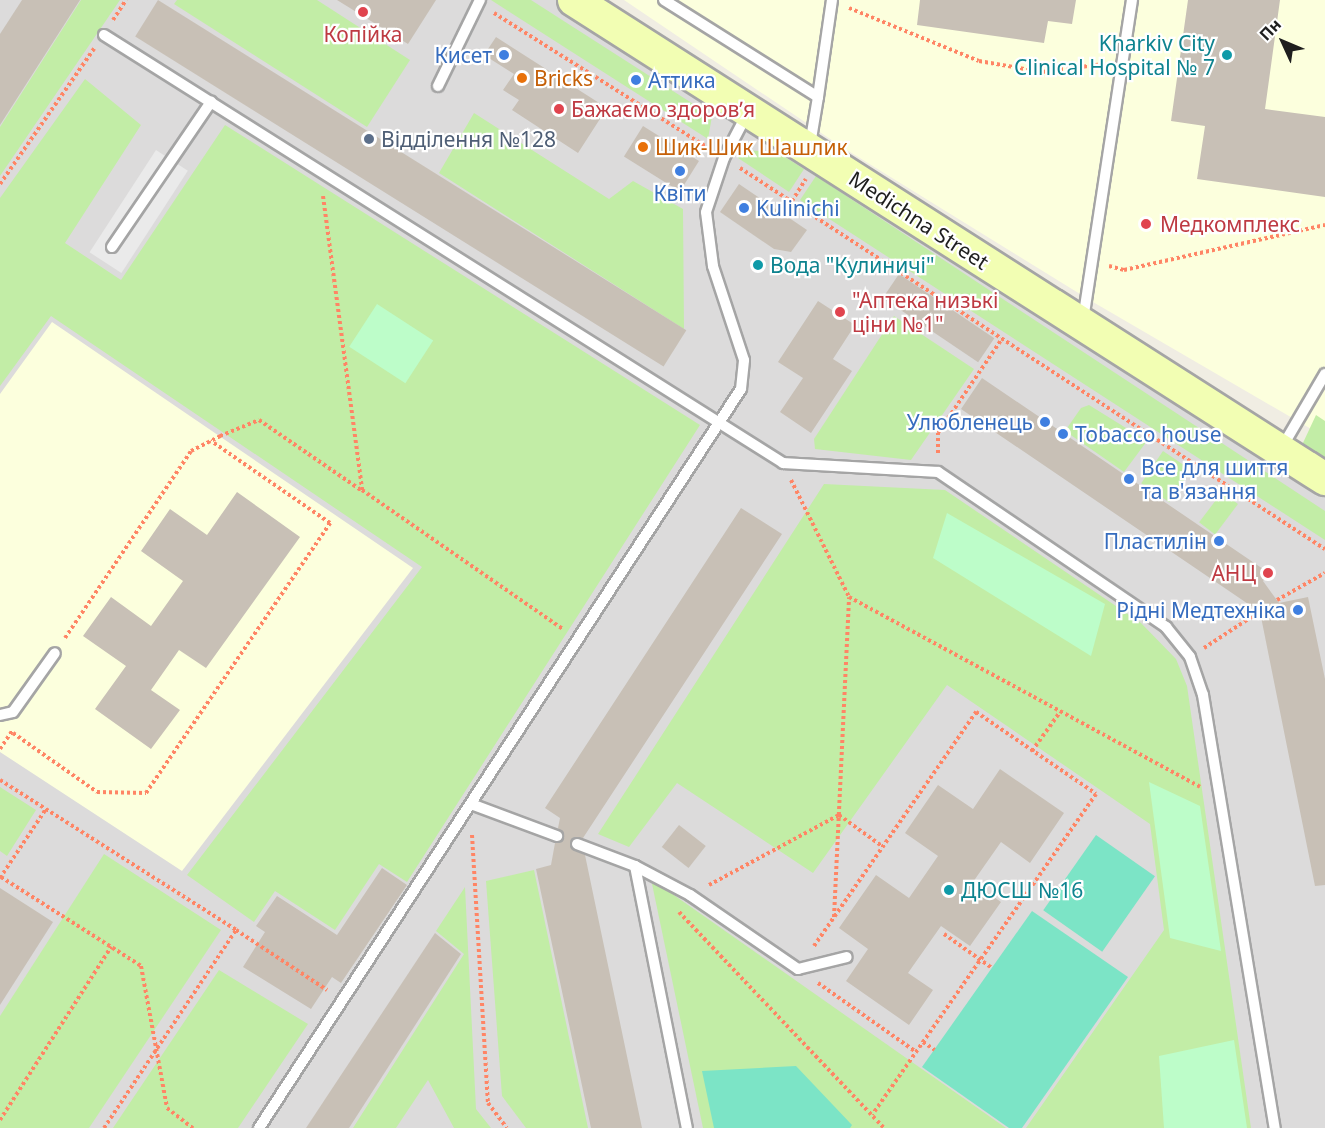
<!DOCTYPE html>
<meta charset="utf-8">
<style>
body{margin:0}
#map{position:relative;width:1325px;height:1128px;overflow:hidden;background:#f0ede3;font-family:"Noto Sans",sans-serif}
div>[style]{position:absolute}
.residential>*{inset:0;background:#dcdbdb}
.education>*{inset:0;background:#fcffdd}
.grass>*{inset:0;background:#c2eda6;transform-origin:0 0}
.park>*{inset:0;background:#bdfdc9;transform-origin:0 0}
.pitch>*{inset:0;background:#7ce4c6;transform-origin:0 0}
.parking>*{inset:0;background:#eaeaea;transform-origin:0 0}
.building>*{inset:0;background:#c8c0b6;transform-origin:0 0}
.path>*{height:4px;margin-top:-2px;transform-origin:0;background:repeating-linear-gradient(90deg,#ff8565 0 3px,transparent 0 6px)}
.roads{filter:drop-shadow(2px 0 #a5a5a5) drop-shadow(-2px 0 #a5a5a5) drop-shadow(0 2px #a5a5a5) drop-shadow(0 -2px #a5a5a5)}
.lane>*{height:10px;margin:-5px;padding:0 5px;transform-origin:5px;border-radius:5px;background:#fff}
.secondary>*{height:32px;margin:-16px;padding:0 16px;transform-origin:16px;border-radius:16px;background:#f2feb3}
.dots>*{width:16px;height:16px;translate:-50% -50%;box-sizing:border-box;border:3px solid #fff;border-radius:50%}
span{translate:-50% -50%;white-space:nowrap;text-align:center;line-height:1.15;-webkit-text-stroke:4.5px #fff;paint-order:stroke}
.health-label{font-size:21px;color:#be3a42}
.left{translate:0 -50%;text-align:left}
.right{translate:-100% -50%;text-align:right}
.culture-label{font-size:21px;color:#0d838f}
.shop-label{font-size:21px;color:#366cbe}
.food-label{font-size:21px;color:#c56008}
.service-label{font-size:21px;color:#4e5e75}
.street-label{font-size:21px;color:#1e1e1e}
.north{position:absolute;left:1253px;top:12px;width:60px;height:60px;-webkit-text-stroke:4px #fff;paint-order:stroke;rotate:314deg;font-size:16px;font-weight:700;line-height:24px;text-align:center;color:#1e1e1e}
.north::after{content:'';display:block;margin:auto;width:21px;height:27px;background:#1e1e1e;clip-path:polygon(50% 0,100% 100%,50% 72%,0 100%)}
</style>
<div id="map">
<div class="residential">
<div style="clip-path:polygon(0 0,574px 0,1325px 479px,1325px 1128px,0 1128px)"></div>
</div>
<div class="education">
<div style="clip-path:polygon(624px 0,1325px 0,1325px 437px,1093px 302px,842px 147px)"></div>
<div style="clip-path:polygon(52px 322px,413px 568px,182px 871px,0 752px,0 394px)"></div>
</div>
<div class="grass">
<div style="clip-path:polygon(81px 0,120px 0,0 176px,0 127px)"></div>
<div style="clip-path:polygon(177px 0,317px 0,410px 60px,367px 127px,174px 4px)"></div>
<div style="clip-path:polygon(491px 0,531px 0,712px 116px,708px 139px)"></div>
<div style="clip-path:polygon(85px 79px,141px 125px,65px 243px,121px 280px,225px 125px,700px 425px,407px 882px,379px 864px,335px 930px,275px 891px,254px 922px,187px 875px,422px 567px,51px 316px,0 386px,0 198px)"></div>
<div style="clip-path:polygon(474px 113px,609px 199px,633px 181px,683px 209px,684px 329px,439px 173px)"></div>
<div style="clip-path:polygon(744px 150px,777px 152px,804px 169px,789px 192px,738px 158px)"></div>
<div style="clip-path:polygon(816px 176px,1325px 511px,1325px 540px,800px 200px)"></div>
<div style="clip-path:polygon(894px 316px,974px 369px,911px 460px,815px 449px,814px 439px)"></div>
<div style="clip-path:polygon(1089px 405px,1147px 441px,1124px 472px,1065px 431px,1081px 408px)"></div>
<div style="clip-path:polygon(1316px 415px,1325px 421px,1325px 463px,1302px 445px)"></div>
<div style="left:1163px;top:451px;width:34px;height:39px;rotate:34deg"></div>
<div style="clip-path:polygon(824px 484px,945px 490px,1141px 623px,1176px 659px,1187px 686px,1251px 1128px,1026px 1128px,1164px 930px,1150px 824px,947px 685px,813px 873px,677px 783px,629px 847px,598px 834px)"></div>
<div style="left:1222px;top:492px;width:20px;height:38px;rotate:37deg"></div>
<div style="clip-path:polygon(0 787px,36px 810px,7px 856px,0 851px)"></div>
<div style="clip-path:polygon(104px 854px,221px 930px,89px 1128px,0 1128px,0 1016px)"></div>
<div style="clip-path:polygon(534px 870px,588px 1128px,526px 1128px,502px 1096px,486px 881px)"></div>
<div style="clip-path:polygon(651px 879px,1006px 1128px,703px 1128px)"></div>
<div style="clip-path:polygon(465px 887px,476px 1109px,491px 1128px,454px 1128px,428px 1080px,396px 1128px,353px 1128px,464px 954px,436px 931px)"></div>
<div style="clip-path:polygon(219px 970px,308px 1024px,238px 1128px,113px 1128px)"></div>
</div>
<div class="park">
<div style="left:377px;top:304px;width:67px;height:51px;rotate:33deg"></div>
<div style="clip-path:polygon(947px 513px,1105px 604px,1091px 656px,933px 558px)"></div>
<div style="clip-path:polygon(1149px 782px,1200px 806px,1221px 951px,1170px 938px)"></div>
<div style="clip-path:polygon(1234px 1040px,1247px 1128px,1164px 1128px,1159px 1056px)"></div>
</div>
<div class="pitch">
<div style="left:1096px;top:835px;width:72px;height:92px;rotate:35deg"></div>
<div style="clip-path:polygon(1032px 911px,1128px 977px,1022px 1128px,1009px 1128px,922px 1067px)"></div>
<div style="clip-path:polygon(796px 1066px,852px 1125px,850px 1128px,714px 1128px,702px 1071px)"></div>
</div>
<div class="parking">
<div style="left:156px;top:150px;width:38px;height:122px;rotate:33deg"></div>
</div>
<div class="building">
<div style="clip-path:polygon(22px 0,80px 0,0 125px,0 34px)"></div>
<div style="left:158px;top:0;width:623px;height:43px;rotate:32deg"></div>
<div style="clip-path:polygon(337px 0,436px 0,408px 44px)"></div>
<div style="clip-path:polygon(920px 0,1076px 0,1072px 24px,1048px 21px,1044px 43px,917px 25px)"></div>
<div style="clip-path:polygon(1188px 0,1280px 0,1265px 109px,1325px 117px,1325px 197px,1197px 179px,1205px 126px,1171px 121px)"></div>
<div style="clip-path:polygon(496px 37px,607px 108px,578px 153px,512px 110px,519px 100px,503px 90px,514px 74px,484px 55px)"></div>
<div style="left:643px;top:126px;width:66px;height:36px;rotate:32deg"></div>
<div style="clip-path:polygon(739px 184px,807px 230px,791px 252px,774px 249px,720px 212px)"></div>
<div style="left:899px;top:274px;width:115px;height:29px;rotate:34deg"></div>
<div style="clip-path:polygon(818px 301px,855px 325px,833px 359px,852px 371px,811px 433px,780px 412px,803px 378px,778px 362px)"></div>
<div style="clip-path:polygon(982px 378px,1269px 573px,1263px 581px,1279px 603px,1308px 597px,1325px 679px,1325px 885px,1315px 886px,1260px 612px,961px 409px)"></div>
<div style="clip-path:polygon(237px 492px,300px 537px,206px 668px,179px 650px,151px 690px,180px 710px,151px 749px,95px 709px,126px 666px,83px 636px,111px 597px,151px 626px,183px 581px,141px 551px,170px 509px,207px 535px)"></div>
<div style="clip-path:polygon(741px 508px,782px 534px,583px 838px,575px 837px,570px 842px,572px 849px,585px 855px,642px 1128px,591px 1128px,536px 869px,551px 865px,555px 843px,564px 838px,558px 828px,560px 818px,545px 808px)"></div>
<div style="clip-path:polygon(1000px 769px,1064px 813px,1030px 863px,1001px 842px,973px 882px,1001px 902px,970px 946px,941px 926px,908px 973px,933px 990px,909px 1025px,846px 981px,868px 949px,839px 928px,876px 875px,909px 898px,938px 856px,905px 833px,938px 785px,973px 809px)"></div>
<div style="left:679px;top:825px;width:34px;height:28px;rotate:38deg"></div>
<div style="clip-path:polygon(382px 868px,407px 885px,341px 983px,332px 977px,311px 1009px,243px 967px,265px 932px,256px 926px,277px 896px,337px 935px)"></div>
<div style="clip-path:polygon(0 888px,53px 922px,0 1005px)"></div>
<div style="clip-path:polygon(435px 933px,461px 954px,349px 1128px,306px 1128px)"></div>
</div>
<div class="path">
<div style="left:849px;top:8px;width:140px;rotate:22.2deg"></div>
<div style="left:979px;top:61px;width:64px;rotate:9.9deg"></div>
<div style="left:1042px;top:72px;width:62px;rotate:-7.5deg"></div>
<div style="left:494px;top:13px;width:253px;rotate:32.2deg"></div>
<div style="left:113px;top:20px;width:24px;rotate:-57deg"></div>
<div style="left:740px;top:168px;width:698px;rotate:33.08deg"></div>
<div style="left:0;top:184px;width:165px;rotate:-55.2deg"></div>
<div style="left:323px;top:196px;width:297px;rotate:82.4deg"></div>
<div style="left:362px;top:490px;width:244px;rotate:34.7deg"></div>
<div style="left:792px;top:201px;width:26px;rotate:-58deg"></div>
<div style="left:1109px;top:266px;width:16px;rotate:15deg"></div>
<div style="left:1124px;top:270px;width:206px;rotate:-12.6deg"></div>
<div style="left:938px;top:453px;width:20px;rotate:-90deg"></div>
<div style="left:938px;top:433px;width:114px;rotate:-55.8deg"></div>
<div style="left:791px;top:480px;width:131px;rotate:63.6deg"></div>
<div style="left:849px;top:597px;width:399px;rotate:28.4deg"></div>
<div style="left:1277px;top:600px;width:55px;rotate:-29.4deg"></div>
<div style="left:65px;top:638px;width:225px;rotate:-56deg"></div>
<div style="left:191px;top:451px;width:33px;rotate:-27deg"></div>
<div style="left:220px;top:436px;width:42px;rotate:-22.3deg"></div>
<div style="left:259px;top:420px;width:124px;rotate:34.5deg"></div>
<div style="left:1204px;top:648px;width:66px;rotate:-33.2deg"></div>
<div style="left:13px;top:733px;width:103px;rotate:35.1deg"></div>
<div style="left:97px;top:792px;width:49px;rotate:1.2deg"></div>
<div style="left:146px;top:793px;width:327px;rotate:-55.7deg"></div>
<div style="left:330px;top:523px;width:145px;rotate:-145.4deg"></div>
<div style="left:0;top:749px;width:23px;rotate:-56deg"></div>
<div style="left:1032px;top:751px;width:48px;rotate:-54.3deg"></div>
<div style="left:0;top:780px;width:280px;rotate:32.4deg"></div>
<div style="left:472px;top:835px;width:268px;rotate:86.6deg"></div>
<div style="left:488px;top:1103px;width:31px;rotate:53deg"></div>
<div style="left:1px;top:877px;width:166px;rotate:32.4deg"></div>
<div style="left:141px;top:966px;width:144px;rotate:79.6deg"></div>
<div style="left:167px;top:1108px;width:33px;rotate:38deg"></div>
<div style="left:0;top:878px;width:83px;rotate:-56.3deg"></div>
<div style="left:709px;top:885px;width:148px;rotate:-28.3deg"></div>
<div style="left:839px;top:815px;width:54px;rotate:36deg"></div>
<div style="left:679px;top:912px;width:298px;rotate:46.5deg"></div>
<div style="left:834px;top:917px;width:320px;rotate:-87.3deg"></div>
<div style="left:944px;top:934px;width:59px;rotate:35.3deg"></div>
<div style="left:814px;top:946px;width:285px;rotate:-55.3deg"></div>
<div style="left:976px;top:712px;width:145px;rotate:34.3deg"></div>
<div style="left:1096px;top:794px;width:391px;rotate:124.9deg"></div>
<div style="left:818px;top:983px;width:120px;rotate:35.1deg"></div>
<div style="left:923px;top:1042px;width:14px;rotate:34deg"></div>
<div style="left:0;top:1120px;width:206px;rotate:-57.3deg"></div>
<div style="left:104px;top:1128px;width:238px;rotate:-56.3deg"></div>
<div style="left:236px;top:930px;width:109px;rotate:33.4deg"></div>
</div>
<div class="roads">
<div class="lane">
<div style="left:664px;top:0;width:182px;rotate:32.2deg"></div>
<div style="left:818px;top:97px;width:49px;rotate:99.5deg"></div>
<div style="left:104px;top:35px;width:803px;rotate:32.22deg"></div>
<div style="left:783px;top:463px;width:155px;rotate:3.3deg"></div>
<div style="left:938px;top:472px;width:276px;rotate:34.2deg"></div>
<div style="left:1166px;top:627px;width:38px;rotate:51deg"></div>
<div style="left:1190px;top:657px;width:40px;rotate:71.1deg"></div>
<div style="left:1203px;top:695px;width:439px;rotate:80.6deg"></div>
<div style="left:438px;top:86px;width:96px;rotate:-64deg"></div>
<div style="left:818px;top:97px;width:98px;rotate:-81.8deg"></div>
<div style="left:112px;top:247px;width:176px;rotate:-55.7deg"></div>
<div style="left:1083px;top:320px;width:324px;rotate:-81.3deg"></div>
<div style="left:1281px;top:449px;width:87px;rotate:-59.6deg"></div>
<div style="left:0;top:715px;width:13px;rotate:-13deg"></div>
<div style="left:13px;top:712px;width:72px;rotate:-54.6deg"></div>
<div style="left:471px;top:804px;width:92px;rotate:20.4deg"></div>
<div style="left:577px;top:844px;width:62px;rotate:20.8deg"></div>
<div style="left:635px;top:866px;width:267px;rotate:78.8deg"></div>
<div style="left:635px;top:866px;width:62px;rotate:27.8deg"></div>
<div style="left:690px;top:895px;width:131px;rotate:34.4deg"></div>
<div style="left:798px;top:969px;width:50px;rotate:-13.8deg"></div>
<div style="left:259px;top:1128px;width:882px;rotate:-56.89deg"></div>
<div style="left:741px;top:389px;width:29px;rotate:-84deg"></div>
<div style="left:744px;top:360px;width:99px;rotate:-108.3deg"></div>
<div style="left:713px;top:266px;width:54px;rotate:-97.4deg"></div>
<div style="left:706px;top:212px;width:57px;rotate:-71.6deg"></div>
<div style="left:724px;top:158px;width:50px;rotate:-62.4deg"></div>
</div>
<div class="secondary">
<div style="left:574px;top:0;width:891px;rotate:32.53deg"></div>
</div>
</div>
<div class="dots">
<div style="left:363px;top:12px;background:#e0444e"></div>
<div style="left:504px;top:55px;background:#3f7fe0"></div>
<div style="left:1227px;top:55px;background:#0f9aa8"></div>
<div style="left:522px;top:78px;background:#e8710a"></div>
<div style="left:636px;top:80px;background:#3f7fe0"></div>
<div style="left:559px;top:109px;background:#e0444e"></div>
<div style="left:369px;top:139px;background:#5c6f8a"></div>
<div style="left:643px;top:147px;background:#e8710a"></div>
<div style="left:680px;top:171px;background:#3f7fe0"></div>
<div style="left:744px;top:208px;background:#3f7fe0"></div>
<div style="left:1146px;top:224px;background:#e0444e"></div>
<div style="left:758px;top:265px;background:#0f9aa8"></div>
<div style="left:840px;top:312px;background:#e0444e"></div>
<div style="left:1045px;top:422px;background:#3f7fe0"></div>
<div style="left:1063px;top:434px;background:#3f7fe0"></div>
<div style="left:1129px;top:479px;background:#3f7fe0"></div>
<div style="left:1219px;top:541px;background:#3f7fe0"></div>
<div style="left:1268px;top:573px;background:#e0444e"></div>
<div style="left:1298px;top:610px;background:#3f7fe0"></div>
<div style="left:949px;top:890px;background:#0f9aa8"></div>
</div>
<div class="health-label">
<span style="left:363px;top:34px">Копійка</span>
<span class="left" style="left:571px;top:109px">Бажаємо здоровʼя</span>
<span class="left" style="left:1160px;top:224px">Медкомплекс</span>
<span class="left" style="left:852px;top:312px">"Аптека низькі<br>ціни №1"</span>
<span class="right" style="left:1256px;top:573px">АНЦ</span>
</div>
<div class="culture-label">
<span class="right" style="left:1215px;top:55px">Kharkiv City<br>Clinical Hospital № 7</span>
<span class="left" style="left:770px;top:265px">Вода "Кулиничі"</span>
<span class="left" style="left:961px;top:890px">ДЮСШ №16</span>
</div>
<div class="shop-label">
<span class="right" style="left:492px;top:55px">Кисет</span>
<span class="left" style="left:648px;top:80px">Аттика</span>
<span style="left:680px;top:193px">Квіти</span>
<span class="left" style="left:756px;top:208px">Kulinichi</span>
<span class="right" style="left:1033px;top:422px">Улюбленець</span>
<span class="left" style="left:1075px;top:434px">Tobacco house</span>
<span class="left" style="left:1141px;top:479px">Все для шиття<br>та в'язання</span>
<span class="right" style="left:1207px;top:541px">Пластилін</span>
<span class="right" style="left:1286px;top:610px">Рідні Медтехніка</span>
</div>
<div class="food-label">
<span class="left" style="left:534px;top:78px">Bricks</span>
<span class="left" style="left:655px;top:147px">Шик-Шик Шашлик</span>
</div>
<div class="service-label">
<span class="left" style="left:381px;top:139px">Відділення №128</span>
</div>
<div class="street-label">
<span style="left:919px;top:220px;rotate:33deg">Medichna Street</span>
</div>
<div class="north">Пн</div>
</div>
